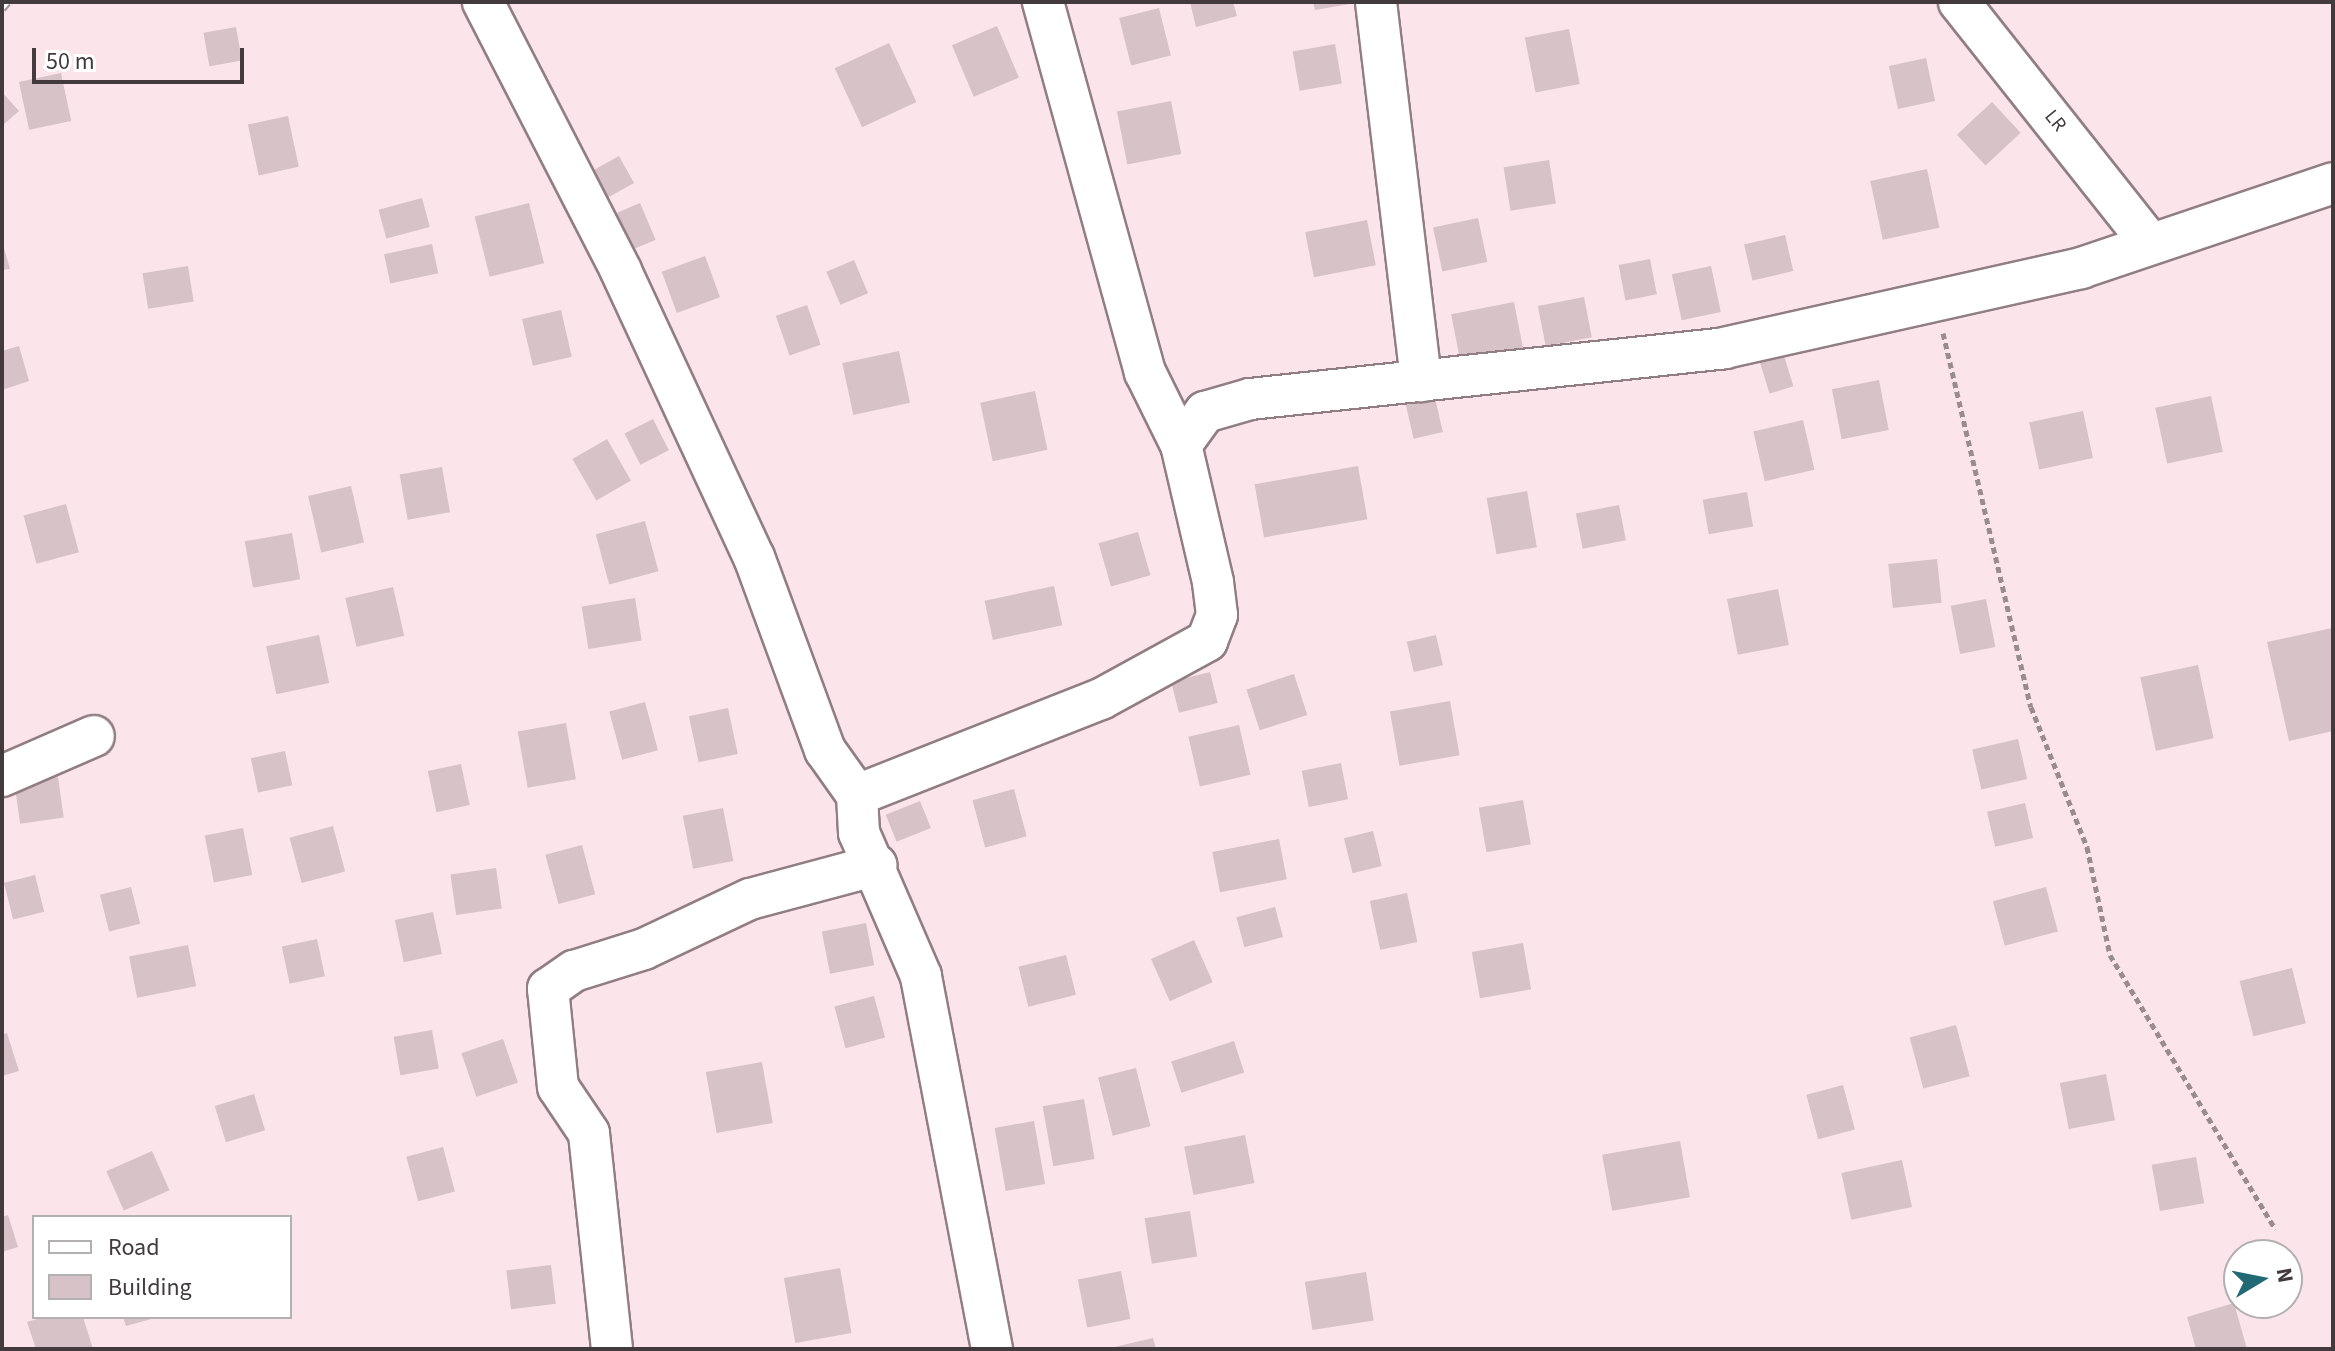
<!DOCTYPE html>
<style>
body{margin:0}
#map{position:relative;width:2335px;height:1351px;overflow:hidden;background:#fbe5eb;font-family:"Source Sans 3",sans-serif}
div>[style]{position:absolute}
.building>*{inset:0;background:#d7c2c7;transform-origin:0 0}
.path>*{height:5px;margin-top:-2.5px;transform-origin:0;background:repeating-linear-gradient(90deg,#9a8b8f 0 6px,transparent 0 10px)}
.roads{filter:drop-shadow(2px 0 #917e83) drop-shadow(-2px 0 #917e83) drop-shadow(0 2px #917e83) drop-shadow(0 -2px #917e83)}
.minor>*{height:40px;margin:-20px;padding:0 20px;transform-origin:20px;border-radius:20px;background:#fff}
.rail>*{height:9px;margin-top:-4.5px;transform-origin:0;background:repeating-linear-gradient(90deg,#fff 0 18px,#a29296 0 36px);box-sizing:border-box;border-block:2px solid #a29296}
span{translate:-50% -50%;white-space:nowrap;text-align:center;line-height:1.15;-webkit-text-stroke:7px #fff;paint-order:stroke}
.street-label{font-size:20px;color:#423a3c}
.frame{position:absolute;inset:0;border:4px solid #423a3c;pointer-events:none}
.legend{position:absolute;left:32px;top:1215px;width:260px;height:104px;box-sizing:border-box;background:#fff;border:2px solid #b3b0b1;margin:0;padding:10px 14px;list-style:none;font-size:24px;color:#423a3c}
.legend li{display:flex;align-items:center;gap:16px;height:40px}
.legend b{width:40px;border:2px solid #b3b0b1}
.north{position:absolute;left:2223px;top:1239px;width:80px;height:80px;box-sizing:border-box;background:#fff;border:2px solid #b3b0b1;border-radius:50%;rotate:80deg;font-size:22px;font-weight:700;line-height:32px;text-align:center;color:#423a3c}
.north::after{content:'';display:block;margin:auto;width:28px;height:36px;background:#206975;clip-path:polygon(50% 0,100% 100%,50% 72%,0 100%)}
.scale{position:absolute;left:32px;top:48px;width:212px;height:36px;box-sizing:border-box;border:4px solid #423a3c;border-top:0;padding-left:10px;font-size:24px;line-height:28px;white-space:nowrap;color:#423a3c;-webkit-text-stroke:6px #fff;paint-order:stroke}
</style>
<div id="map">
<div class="building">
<div style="clip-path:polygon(1190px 2px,1233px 2px,1237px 16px,1196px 27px)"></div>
<div style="clip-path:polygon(1313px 2px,1350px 2px,1350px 4px,1315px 10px)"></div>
<div style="left:1159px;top:8px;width:49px;height:41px;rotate:76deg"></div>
<div style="left:997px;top:26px;width:56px;height:49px;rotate:67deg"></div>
<div style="left:236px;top:27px;width:34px;height:33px;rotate:80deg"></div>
<div style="left:1569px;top:29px;width:56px;height:45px;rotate:79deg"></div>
<div style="left:889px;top:43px;width:65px;height:60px;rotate:65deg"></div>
<div style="left:1335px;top:44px;width:40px;height:43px;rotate:80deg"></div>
<div style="left:1926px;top:58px;width:44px;height:38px;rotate:78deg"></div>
<div style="left:61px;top:73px;width:49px;height:43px;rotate:78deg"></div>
<div style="clip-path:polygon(2px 92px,19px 111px,2px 126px)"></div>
<div style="left:1171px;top:101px;width:54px;height:55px;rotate:79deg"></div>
<div style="left:1992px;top:102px;width:42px;height:48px;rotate:47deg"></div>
<div style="left:288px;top:116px;width:52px;height:41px;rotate:78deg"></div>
<div style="left:619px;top:156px;width:31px;height:37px;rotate:61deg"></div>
<div style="left:1549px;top:160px;width:44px;height:46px;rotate:81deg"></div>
<div style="left:1927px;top:169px;width:60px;height:58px;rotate:78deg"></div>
<div style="left:422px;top:198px;width:30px;height:45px;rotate:75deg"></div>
<div style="left:529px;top:203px;width:62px;height:56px;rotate:76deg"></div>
<div style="left:640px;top:203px;width:40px;height:33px;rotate:67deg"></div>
<div style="left:1478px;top:218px;width:45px;height:46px;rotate:78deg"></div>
<div style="left:1367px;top:220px;width:46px;height:63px;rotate:79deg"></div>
<div style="left:1785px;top:235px;width:37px;height:42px;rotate:77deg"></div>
<div style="clip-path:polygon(2px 241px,10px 269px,2px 270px)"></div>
<div style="left:432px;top:244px;width:30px;height:49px;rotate:78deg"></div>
<div style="left:705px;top:256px;width:44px;height:46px;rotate:70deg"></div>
<div style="left:1650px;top:259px;width:36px;height:32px;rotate:79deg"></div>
<div style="left:854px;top:260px;width:36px;height:30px;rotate:67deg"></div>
<div style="left:188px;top:266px;width:36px;height:46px;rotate:81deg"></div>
<div style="left:1711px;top:266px;width:47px;height:40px;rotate:78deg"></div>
<div style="left:1584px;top:297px;width:41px;height:47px;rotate:79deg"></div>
<div style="left:1514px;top:302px;width:52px;height:64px;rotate:79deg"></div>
<div style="left:807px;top:305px;width:42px;height:33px;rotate:71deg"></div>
<div style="left:561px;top:310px;width:48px;height:40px;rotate:77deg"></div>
<div style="clip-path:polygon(19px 346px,29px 381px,2px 390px,2px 351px)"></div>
<div style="left:1782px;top:349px;width:39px;height:25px;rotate:73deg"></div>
<div style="left:899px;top:351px;width:53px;height:58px;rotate:78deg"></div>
<div style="left:1879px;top:380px;width:51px;height:48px;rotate:79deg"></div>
<div style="left:1035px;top:391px;width:60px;height:56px;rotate:78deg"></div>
<div style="left:2211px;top:396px;width:57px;height:57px;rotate:78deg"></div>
<div style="left:1435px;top:398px;width:35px;height:30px;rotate:77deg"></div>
<div style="left:2083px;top:411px;width:48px;height:55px;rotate:78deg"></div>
<div style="left:653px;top:419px;width:35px;height:32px;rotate:63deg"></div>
<div style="left:1803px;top:420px;width:51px;height:51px;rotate:77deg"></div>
<div style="left:607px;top:439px;width:48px;height:40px;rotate:60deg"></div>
<div style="left:1358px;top:466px;width:54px;height:105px;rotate:80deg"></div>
<div style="left:442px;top:467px;width:46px;height:43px;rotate:80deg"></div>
<div style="left:351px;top:486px;width:58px;height:44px;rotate:77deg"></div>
<div style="left:1527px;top:491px;width:57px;height:41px;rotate:80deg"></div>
<div style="left:1747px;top:492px;width:35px;height:45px;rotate:80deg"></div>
<div style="left:66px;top:504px;width:50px;height:44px;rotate:75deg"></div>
<div style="left:1619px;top:505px;width:36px;height:44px;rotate:79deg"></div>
<div style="left:645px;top:521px;width:52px;height:51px;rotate:75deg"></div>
<div style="left:1138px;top:532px;width:45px;height:41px;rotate:74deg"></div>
<div style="left:292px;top:533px;width:47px;height:48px;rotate:80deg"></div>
<div style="left:1937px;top:559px;width:44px;height:49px;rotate:84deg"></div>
<div style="left:1054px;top:586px;width:40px;height:71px;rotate:78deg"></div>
<div style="left:393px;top:587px;width:50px;height:49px;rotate:77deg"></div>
<div style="left:1778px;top:589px;width:57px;height:52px;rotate:79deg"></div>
<div style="left:635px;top:598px;width:43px;height:54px;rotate:81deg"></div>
<div style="left:1986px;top:599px;width:49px;height:36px;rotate:79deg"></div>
<div style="clip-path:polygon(2332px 628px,2333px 731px,2289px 741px,2267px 642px)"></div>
<div style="left:319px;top:635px;width:49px;height:54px;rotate:78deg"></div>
<div style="left:1436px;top:635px;width:31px;height:30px;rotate:77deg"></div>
<div style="left:2198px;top:665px;width:75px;height:59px;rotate:78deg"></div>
<div style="left:1210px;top:672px;width:32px;height:40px;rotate:76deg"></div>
<div style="left:1294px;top:674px;width:43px;height:50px;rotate:72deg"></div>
<div style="left:1450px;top:701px;width:55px;height:61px;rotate:80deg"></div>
<div style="left:645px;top:702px;width:50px;height:37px;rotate:75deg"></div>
<div style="left:728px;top:708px;width:47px;height:40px;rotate:78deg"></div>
<div style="left:566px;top:723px;width:57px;height:49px;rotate:80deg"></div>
<div style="left:1239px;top:725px;width:51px;height:52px;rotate:77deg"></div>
<div style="left:2018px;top:739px;width:41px;height:47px;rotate:77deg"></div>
<div style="left:285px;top:751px;width:35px;height:35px;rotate:78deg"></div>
<div style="left:1341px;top:763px;width:37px;height:40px;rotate:79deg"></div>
<div style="left:461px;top:764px;width:42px;height:34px;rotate:78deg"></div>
<div style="left:58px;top:777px;width:41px;height:44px;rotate:82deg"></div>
<div style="left:1014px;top:789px;width:49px;height:43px;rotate:75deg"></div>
<div style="left:1523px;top:800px;width:45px;height:45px;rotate:80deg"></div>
<div style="left:920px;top:801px;width:29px;height:37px;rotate:68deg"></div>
<div style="left:2025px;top:803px;width:36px;height:39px;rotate:77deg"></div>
<div style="left:723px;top:808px;width:54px;height:41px;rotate:79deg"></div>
<div style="left:333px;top:826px;width:47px;height:45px;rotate:75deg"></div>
<div style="left:243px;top:828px;width:48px;height:39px;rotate:79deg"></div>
<div style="left:1373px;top:831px;width:36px;height:30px;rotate:76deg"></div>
<div style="left:1279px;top:839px;width:41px;height:68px;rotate:79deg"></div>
<div style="left:582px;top:845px;width:51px;height:38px;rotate:75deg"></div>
<div style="left:496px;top:868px;width:41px;height:46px;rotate:82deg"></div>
<div style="left:35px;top:875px;width:38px;height:32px;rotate:76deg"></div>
<div style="left:131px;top:887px;width:38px;height:32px;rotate:76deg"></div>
<div style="left:2046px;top:887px;width:46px;height:55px;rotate:75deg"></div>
<div style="left:1407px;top:893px;width:50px;height:38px;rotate:78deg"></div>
<div style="left:1275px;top:907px;width:31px;height:40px;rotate:75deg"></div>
<div style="left:433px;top:912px;width:43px;height:39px;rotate:78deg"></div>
<div style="left:866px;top:923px;width:43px;height:45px;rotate:79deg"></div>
<div style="left:317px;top:939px;width:38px;height:36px;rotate:78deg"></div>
<div style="left:1194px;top:940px;width:46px;height:47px;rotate:66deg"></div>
<div style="left:1523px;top:943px;width:47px;height:52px;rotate:80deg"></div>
<div style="left:188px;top:945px;width:42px;height:60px;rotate:79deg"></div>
<div style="left:1066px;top:955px;width:41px;height:49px;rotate:76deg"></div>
<div style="left:2292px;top:968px;width:57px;height:54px;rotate:76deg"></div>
<div style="left:874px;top:996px;width:43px;height:41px;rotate:75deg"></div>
<div style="left:1956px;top:1025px;width:53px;height:48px;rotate:75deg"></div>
<div style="left:432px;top:1030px;width:39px;height:39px;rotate:80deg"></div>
<div style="clip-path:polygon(7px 1033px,19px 1071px,2px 1076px,2px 1035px)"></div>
<div style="left:503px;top:1039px;width:46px;height:44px;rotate:71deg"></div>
<div style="left:1234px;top:1041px;width:33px;height:66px;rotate:72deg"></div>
<div style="left:762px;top:1062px;width:62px;height:57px;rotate:80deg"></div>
<div style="left:1136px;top:1068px;width:60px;height:39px;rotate:76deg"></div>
<div style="left:2106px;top:1074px;width:47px;height:47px;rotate:79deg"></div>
<div style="left:1843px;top:1085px;width:46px;height:38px;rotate:75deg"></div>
<div style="left:254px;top:1094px;width:38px;height:41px;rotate:73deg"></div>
<div style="left:1084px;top:1099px;width:61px;height:42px;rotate:80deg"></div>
<div style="left:1034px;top:1121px;width:64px;height:40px;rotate:80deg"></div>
<div style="left:1245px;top:1135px;width:49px;height:62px;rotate:79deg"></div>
<div style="left:1680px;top:1141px;width:57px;height:79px;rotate:80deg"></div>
<div style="left:443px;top:1147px;width:46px;height:38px;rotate:75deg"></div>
<div style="left:152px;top:1151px;width:43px;height:50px;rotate:66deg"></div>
<div style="left:2196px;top:1157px;width:47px;height:45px;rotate:80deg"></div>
<div style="left:1902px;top:1160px;width:48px;height:62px;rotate:78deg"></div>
<div style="left:1190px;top:1211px;width:46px;height:46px;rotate:81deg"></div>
<div style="clip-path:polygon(8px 1215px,18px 1247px,2px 1252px,2px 1217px)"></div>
<div style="clip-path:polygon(2284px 1247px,2286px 1255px,2255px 1255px,2255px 1254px)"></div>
<div style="left:551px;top:1265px;width:39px;height:45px;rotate:83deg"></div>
<div style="left:840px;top:1268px;width:66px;height:57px;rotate:80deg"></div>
<div style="left:1121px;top:1271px;width:49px;height:44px;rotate:79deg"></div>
<div style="left:1366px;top:1272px;width:49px;height:62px;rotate:81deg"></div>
<div style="clip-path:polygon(2234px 1303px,2247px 1349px,2196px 1349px,2187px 1317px)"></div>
<div style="clip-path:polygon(44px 1317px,83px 1317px,93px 1349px,36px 1349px,27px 1322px)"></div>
<div style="clip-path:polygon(123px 1317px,155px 1317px,155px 1318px,126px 1326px)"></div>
<div style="clip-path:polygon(1153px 1338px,1156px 1349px,1110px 1349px,1110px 1348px)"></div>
</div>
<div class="path">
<div style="left:1943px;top:333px;width:384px;rotate:76.8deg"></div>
<div style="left:2031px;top:707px;width:151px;rotate:68.2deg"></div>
<div style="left:2087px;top:847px;width:110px;rotate:78deg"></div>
<div style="left:2110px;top:955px;width:320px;rotate:58.9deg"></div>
</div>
<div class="roads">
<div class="minor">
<div style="left:483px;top:2px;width:302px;rotate:62.8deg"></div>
<div style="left:621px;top:271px;width:315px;rotate:65.1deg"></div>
<div style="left:754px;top:557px;width:206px;rotate:69.8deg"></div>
<div style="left:825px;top:750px;width:55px;rotate:54.6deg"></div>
<div style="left:1043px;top:2px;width:384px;rotate:74.6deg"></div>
<div style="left:1145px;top:372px;width:81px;rotate:63.7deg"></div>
<div style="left:1376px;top:2px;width:382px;rotate:83.2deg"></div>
<div style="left:1959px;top:2px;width:308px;rotate:51.6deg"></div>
<div style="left:2px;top:776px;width:100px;rotate:-23.5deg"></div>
<div style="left:612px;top:1349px;width:217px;rotate:-96.1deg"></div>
<div style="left:589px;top:1133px;width:55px;rotate:-124deg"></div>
<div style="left:558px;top:1087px;width:99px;rotate:-95.8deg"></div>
<div style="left:548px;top:989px;width:32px;rotate:-35deg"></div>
<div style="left:574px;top:971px;width:73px;rotate:-17.4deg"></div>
<div style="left:644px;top:949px;width:117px;rotate:-25.3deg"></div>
<div style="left:750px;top:899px;width:131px;rotate:-15deg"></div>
<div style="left:992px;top:1349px;width:380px;rotate:-100.8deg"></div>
<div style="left:921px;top:976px;width:156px;rotate:-113.4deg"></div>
<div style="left:859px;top:833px;width:38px;rotate:-93deg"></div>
<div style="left:857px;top:795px;width:262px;rotate:-21.5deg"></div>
<div style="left:1101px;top:699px;width:121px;rotate:-28.7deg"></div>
<div style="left:1207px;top:641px;width:28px;rotate:-69deg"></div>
<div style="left:1217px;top:615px;width:33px;rotate:-97deg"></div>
<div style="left:1213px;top:582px;width:141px;rotate:-103.1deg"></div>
<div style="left:1181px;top:445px;width:41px;rotate:-54deg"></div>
<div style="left:1205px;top:412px;width:47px;rotate:-16.1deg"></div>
<div style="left:1250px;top:399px;width:477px;rotate:-6.1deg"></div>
<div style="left:1724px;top:348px;width:366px;rotate:-12.6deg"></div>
<div style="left:2081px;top:268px;width:266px;rotate:-18.6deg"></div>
</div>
</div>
<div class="rail">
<div style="left:2px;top:8px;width:8px;rotate:-50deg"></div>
</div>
<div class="street-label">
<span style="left:2055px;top:121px;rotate:51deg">LR</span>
</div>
<div class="frame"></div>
<ul class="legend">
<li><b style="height:10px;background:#fff"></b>Road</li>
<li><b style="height:22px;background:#d7c2c7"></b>Building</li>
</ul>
<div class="north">N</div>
<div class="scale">50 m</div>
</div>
